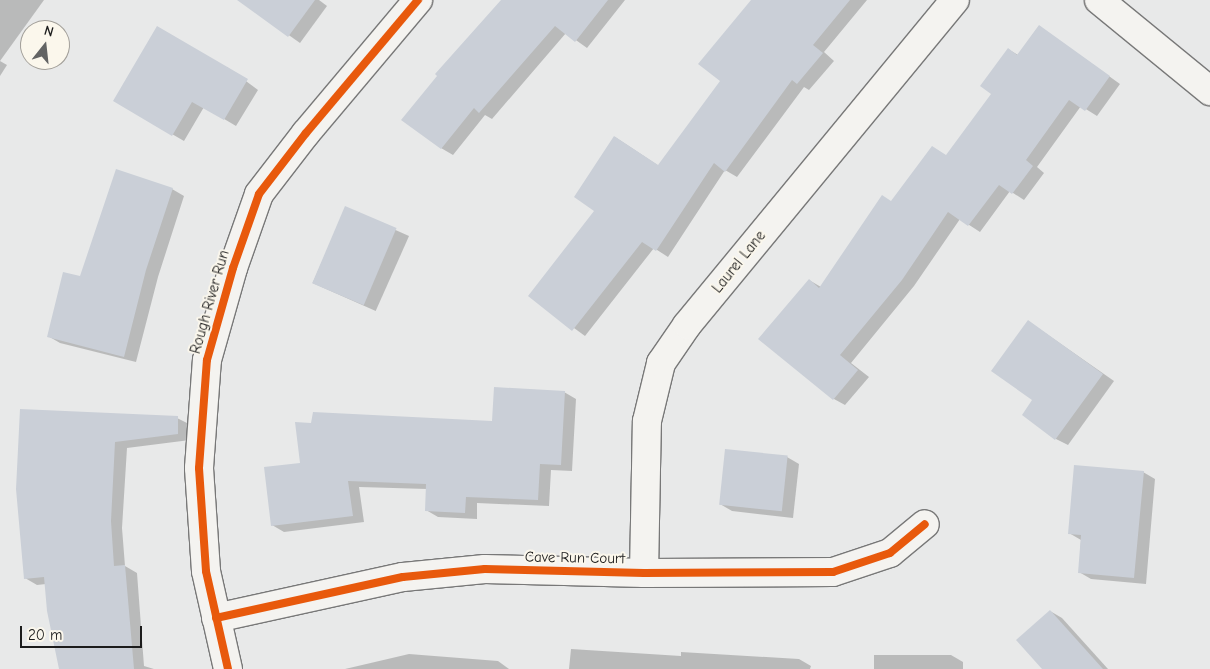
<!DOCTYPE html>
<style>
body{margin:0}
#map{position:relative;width:1210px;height:669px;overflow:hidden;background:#e8e9e9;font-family:"Comic Neue",sans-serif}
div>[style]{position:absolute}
.shadow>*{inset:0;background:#0003;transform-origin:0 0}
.building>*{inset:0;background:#cacfd7;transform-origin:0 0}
.roads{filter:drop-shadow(1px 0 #787878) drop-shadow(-1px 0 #787878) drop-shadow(0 1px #787878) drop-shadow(0 -1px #787878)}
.minor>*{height:28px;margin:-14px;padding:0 14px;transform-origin:14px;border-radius:14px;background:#f4f3f0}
.cycleway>*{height:8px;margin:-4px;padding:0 4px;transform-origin:4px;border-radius:4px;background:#e8590c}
span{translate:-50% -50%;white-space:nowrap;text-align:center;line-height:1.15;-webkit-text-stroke:4px #fbf7ec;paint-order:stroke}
.street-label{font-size:15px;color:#1c1c1c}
.north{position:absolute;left:20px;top:20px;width:50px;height:50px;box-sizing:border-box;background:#fbf7ec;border:1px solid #a29f99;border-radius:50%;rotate:16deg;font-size:14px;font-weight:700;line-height:20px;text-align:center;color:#1c1c1c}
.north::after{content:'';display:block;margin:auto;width:18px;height:22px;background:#636464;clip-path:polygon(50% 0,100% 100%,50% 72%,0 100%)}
.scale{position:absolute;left:20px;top:626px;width:122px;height:22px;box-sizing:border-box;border:2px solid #1c1c1c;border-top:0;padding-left:6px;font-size:15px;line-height:18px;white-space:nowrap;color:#1c1c1c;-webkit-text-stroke:4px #fbf7ec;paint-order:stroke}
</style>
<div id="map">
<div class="shadow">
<div style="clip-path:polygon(0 0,44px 0,0 61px)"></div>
<div style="clip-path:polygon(239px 0,319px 0,327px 6px,300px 43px)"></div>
<div style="clip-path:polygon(511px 0,625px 0,587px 48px,566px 33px,492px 119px,485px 115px,453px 155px,441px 148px)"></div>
<div style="clip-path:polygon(753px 0,867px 0,824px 52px,834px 61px,809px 90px,804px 87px,737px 177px,725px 170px,668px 257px,654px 248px,585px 336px,530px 296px,596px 210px,615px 137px,659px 166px,722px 81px)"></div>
<div style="clip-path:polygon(1039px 26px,1120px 84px,1097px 116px,1081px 106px,1037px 167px,1044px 173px,1024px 200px,1010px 191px,980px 232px,960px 219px,914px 286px,851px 363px,869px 377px,845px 405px,834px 399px,809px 280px,821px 287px,892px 202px,947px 156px,993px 93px,1008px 49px,1018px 55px)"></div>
<div style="clip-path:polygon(0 61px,7px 65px,0 76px)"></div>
<div style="clip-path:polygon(227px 67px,258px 90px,236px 126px,204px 107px,184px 141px,115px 101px)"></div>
<div style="clip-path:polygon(172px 189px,184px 196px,158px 277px,136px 362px,60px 343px,48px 336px,81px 278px)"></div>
<div style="left:346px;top:208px;width:69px;height:82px;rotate:24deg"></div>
<div style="clip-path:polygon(1028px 321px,1114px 381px,1068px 445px,1056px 439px,1034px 400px)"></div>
<div style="clip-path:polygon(564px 392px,576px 399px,572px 471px,551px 470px,549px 506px,477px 503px,477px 519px,438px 517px,426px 510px,427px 489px,359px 487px,364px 522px,284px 532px,272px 525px,302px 464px,493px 422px)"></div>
<div style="clip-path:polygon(21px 410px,177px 418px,189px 424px,190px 440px,127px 448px,122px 528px,125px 566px,137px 573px,144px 666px,154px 669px,61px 669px,46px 584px,37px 585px,25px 578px)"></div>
<div style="clip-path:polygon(787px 457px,799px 464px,793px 518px,732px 511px,720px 504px)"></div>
<div style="clip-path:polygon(1143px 472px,1155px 479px,1146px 584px,1091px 579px,1079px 572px,1081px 540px,1069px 533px)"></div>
<div style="clip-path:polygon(1050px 611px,1062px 618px,1108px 669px,1043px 669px)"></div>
<div style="clip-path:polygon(571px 649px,681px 656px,681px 652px,799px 659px,811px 666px,810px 669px,569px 669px)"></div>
<div style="clip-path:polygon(409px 654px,498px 661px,509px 669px,345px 669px)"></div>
<div style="clip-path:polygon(874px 655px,951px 655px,963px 662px,963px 669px,874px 669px)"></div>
</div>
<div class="building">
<div style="clip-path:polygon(237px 0,315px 0,288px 37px)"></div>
<div style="clip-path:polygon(501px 0,608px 0,575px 42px,555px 26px,479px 113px,474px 108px,441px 149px,401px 120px,437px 76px,435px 74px)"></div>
<div style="clip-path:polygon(751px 0,850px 0,813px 45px,823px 53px,797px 84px,792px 80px,725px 172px,714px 163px,656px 251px,642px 242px,572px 331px,528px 296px,594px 211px,574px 197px,614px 136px,658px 165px,720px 81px,698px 64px)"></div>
<div style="clip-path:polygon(1039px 25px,1110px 76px,1085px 111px,1069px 100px,1026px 160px,1033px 166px,1012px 194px,999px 185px,968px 226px,948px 212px,902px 280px,840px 355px,858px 370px,833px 400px,758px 339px,809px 279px,819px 288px,882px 195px,891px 201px,932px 146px,946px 155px,991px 94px,980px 86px,1008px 48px,1017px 55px)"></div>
<div style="clip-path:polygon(157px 26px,248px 79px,224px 120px,192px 102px,172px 136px,113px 101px)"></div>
<div style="clip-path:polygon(116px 169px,173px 188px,146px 270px,124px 357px,47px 337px,63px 272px,80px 276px)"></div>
<div style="left:345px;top:206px;width:56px;height:84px;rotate:23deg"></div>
<div style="clip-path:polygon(1028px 320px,1103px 374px,1055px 440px,1022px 415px,1032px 400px,991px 371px)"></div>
<div style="clip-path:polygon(494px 387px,565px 391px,561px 465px,540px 464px,538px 500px,466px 497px,465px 513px,425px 511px,426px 484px,348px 481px,353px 516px,271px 526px,264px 467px,300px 463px,295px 422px,311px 423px,313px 412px,492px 421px)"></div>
<div style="clip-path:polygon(20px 409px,178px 416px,178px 434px,115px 442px,111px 521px,114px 566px,125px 565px,134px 669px,59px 669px,47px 611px,44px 577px,24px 579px,16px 489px)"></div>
<div style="left:725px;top:449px;width:63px;height:56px;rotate:6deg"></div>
<div style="clip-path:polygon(1074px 465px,1144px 471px,1134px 578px,1078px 573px,1081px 535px,1068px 534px)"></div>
<div style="clip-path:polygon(1050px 610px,1103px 669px,1042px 669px,1016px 640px)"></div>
</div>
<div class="roads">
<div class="minor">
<div style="left:1099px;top:0;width:144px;rotate:39.3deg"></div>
<div style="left:644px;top:573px;width:152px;rotate:-88.9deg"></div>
<div style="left:647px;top:421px;width:60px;rotate:-76.4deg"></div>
<div style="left:661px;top:363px;width:46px;rotate:-55.6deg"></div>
<div style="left:687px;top:325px;width:421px;rotate:-50.5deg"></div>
<div style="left:216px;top:618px;width:191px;rotate:-12.4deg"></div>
<div style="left:403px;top:577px;width:82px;rotate:-5.6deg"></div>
<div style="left:485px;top:569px;width:159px;rotate:1.4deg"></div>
<div style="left:644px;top:573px;width:189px;rotate:-0.3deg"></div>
<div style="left:833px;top:572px;width:60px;rotate:-18.4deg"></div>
<div style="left:890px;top:553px;width:45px;rotate:-39.6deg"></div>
<div style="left:228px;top:669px;width:100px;rotate:-102.7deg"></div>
<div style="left:206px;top:571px;width:103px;rotate:-93.9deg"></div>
<div style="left:199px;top:468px;width:108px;rotate:-85.8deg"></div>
<div style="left:207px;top:360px;width:96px;rotate:-74.2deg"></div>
<div style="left:233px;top:268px;width:78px;rotate:-70.6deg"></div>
<div style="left:259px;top:194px;width:77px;rotate:-52.4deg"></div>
<div style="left:306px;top:133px;width:174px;rotate:-49.9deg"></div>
</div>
</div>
<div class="cycleway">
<div style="left:216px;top:618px;width:191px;rotate:-12.4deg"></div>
<div style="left:403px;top:577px;width:82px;rotate:-5.6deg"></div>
<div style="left:485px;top:569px;width:159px;rotate:1.4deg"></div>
<div style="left:644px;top:573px;width:189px;rotate:-0.3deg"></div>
<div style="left:833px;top:572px;width:60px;rotate:-18.4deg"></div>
<div style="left:890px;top:553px;width:45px;rotate:-39.6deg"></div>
<div style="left:228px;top:669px;width:100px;rotate:-102.7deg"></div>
<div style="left:206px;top:571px;width:103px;rotate:-93.9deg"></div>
<div style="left:199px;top:468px;width:108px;rotate:-85.8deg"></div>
<div style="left:207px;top:360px;width:96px;rotate:-74.2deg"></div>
<div style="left:233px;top:268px;width:78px;rotate:-70.6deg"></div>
<div style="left:259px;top:194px;width:77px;rotate:-52.4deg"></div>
<div style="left:306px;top:133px;width:174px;rotate:-49.9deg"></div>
</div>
<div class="street-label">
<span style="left:739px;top:262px;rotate:-51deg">Laurel Lane</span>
<span style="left:210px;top:302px;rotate:-74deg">Rough River Run</span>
<span style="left:575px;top:558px;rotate:1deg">Cave Run Court</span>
</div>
<div class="north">N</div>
<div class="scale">20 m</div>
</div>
